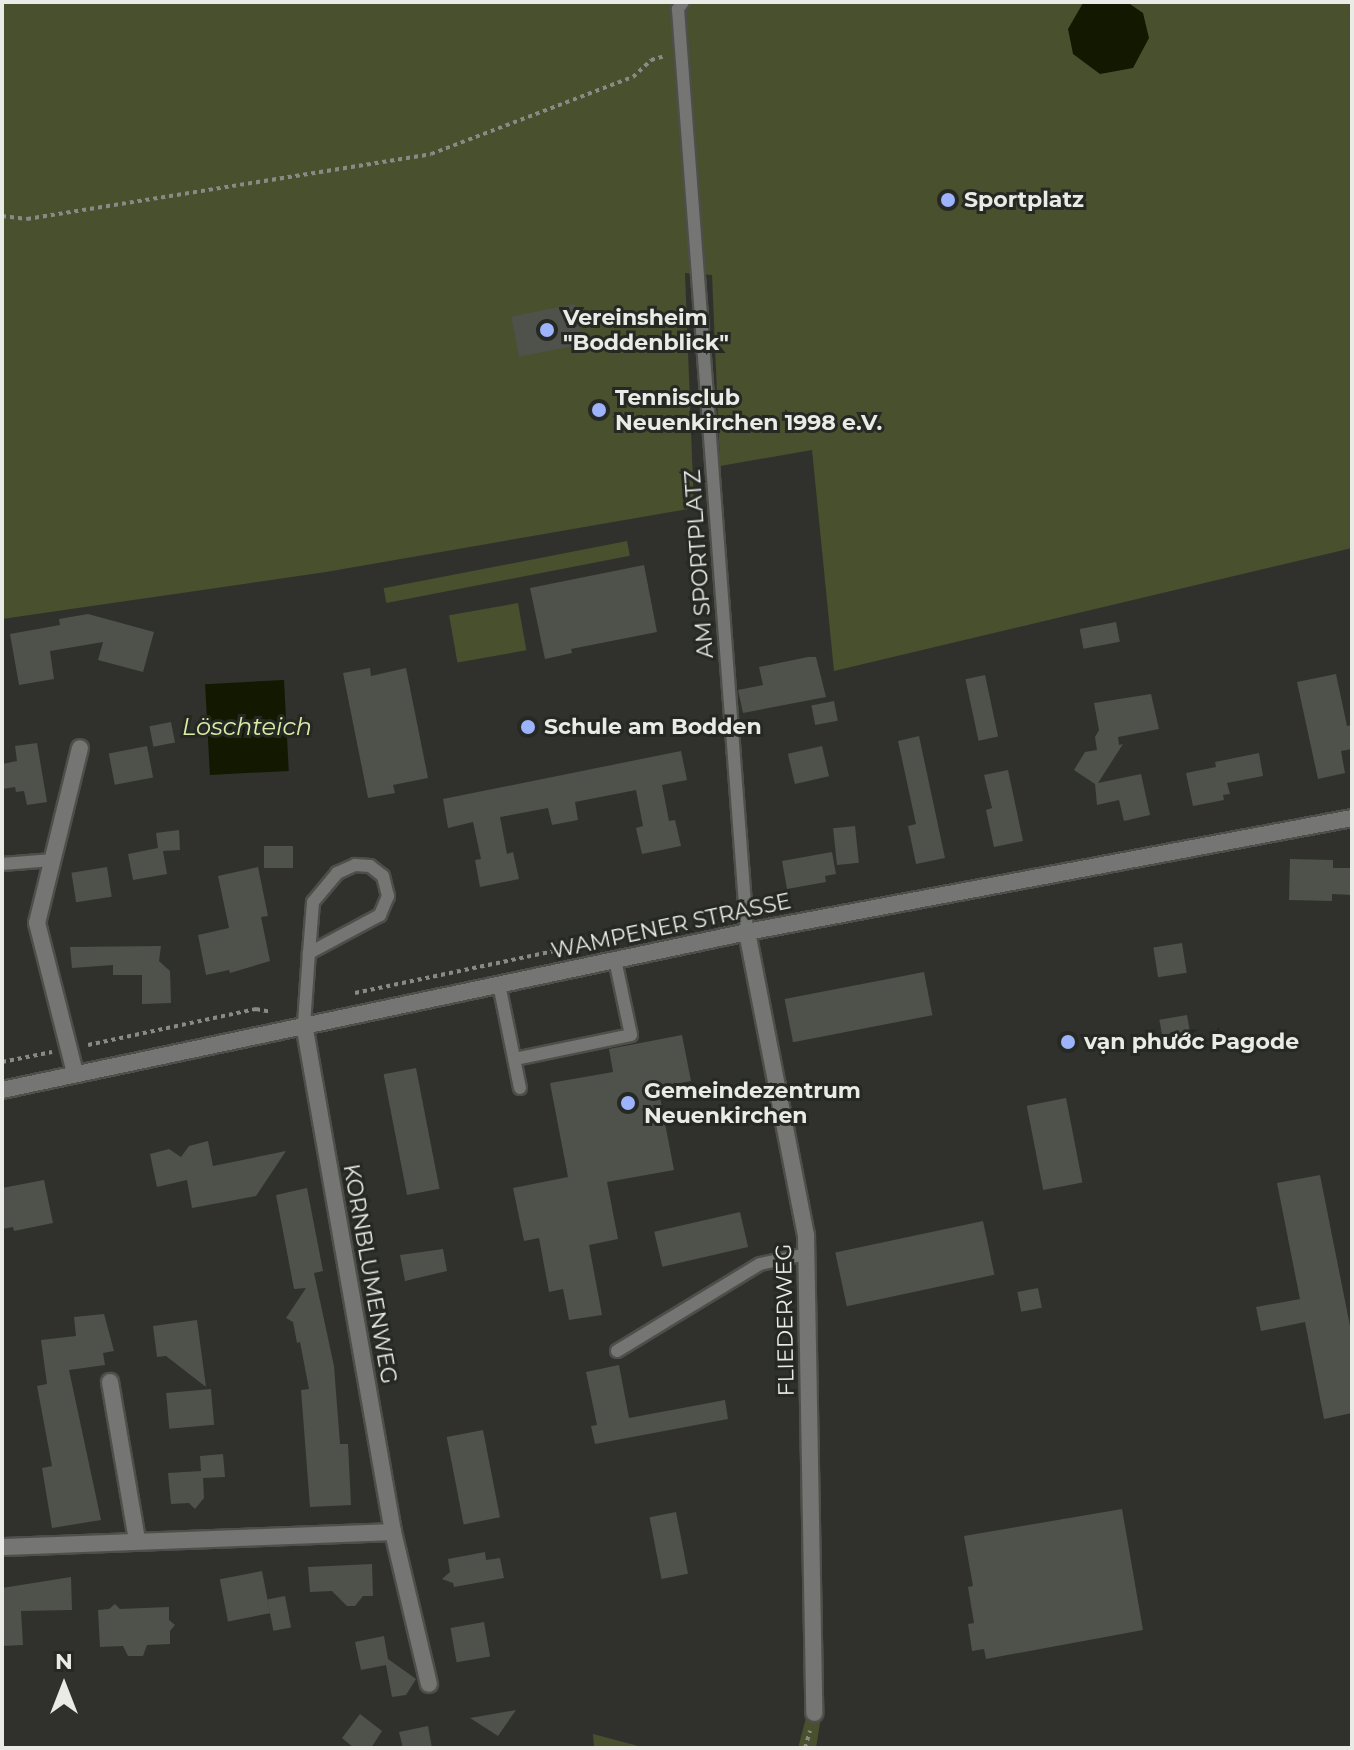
<!DOCTYPE html>
<meta charset="utf-8">
<style>
body{margin:0}
#map{position:relative;width:1354px;height:1750px;overflow:hidden;background:#30312c;font-family:Montserrat,sans-serif}
div>[style]{position:absolute}
.green>*{inset:0;background:#48502e;transform-origin:0 0}
.water>*{inset:0;background:#131900;transform-origin:0 0}
.building>*{inset:0;background:#4f514b;transform-origin:0 0}
.path>*{height:4px;margin-top:-2px;transform-origin:0;background:repeating-linear-gradient(90deg,#898a86 0 4px,transparent 0 8px)}
.roads{filter:drop-shadow(2px 0 #4e4f4a) drop-shadow(-2px 0 #4e4f4a) drop-shadow(0 2px #4e4f4a) drop-shadow(0 -2px #4e4f4a)}
.service>*{height:12px;margin:-6px;padding:0 6px;transform-origin:6px;border-radius:6px;background:#757673}
.minor>*{height:16px;margin:-8px;padding:0 8px;transform-origin:8px;border-radius:8px;background:#757673}
.dots>*{width:22px;height:22px;translate:-50% -50%;box-sizing:border-box;border:4px solid #262823;border-radius:50%}
span{translate:-50% -50%;white-space:nowrap;text-align:center;line-height:1.15;-webkit-text-stroke:6px #262823;paint-order:stroke}
.poi-label{font-size:22px;color:#eaebe7;font-weight:700}
.left{translate:0 -50%;text-align:left}
.street-label{font-size:22px;color:#eaebe7}
.water-label{font-size:24px;color:#daeda6;font-style:italic}
.frame{position:absolute;inset:0;border:4px solid #eaebe7;pointer-events:none}
.north{position:absolute;left:24px;top:1646px;width:80px;height:80px;-webkit-text-stroke:6px #262823;paint-order:stroke;rotate:0deg;font-size:22px;font-weight:700;line-height:32px;text-align:center;color:#eaebe7}
.north::after{content:'';display:block;margin:auto;width:28px;height:36px;background:#eaebe7;clip-path:polygon(50% 0,100% 100%,50% 72%,0 100%)}
</style>
<div id="map">
<div class="green">
<div style="clip-path:polygon(2px 2px,1352px 2px,1352px 548px,834px 671px,812px 450px,720px 466px,712px 275px,685px 273px,694px 508px,326px 572px,2px 619px)"></div>
<div style="left:627px;top:541px;width:15px;height:248px;rotate:79deg"></div>
<div style="left:518px;top:603px;width:48px;height:70px;rotate:80deg"></div>
<div style="clip-path:polygon(822px 1711px,816px 1748px,798px 1748px,807px 1714px)"></div>
<div style="clip-path:polygon(593px 1734px,646px 1748px,594px 1748px)"></div>
</div>
<div class="water">
<div style="clip-path:polygon(1127px 2px,1143px 13px,1149px 38px,1133px 68px,1100px 74px,1073px 54px,1068px 29px,1083px 3px)"></div>
<div style="left:284px;top:680px;width:91px;height:79px;rotate:87deg"></div>
</div>
<div class="building">
<div style="left:575px;top:304px;width:41px;height:65px;rotate:79deg"></div>
<div style="clip-path:polygon(644px 565px,657px 632px,571px 649px,572px 653px,545px 659px,530px 588px)"></div>
<div style="clip-path:polygon(88px 614px,154px 632px,143px 672px,98px 660px,103px 642px,50px 651px,54px 679px,19px 685px,10px 634px,60px 625px,59px 619px)"></div>
<div style="left:1116px;top:622px;width:20px;height:37px;rotate:79deg"></div>
<div style="clip-path:polygon(808px 657px,816px 657px,826px 697px,743px 713px,738px 690px,763px 685px,759px 667px)"></div>
<div style="clip-path:polygon(370px 668px,371px 676px,406px 668px,428px 778px,393px 785px,395px 793px,368px 798px,343px 673px)"></div>
<div style="clip-path:polygon(1336px 674px,1347px 726px,1352px 725px,1352px 749px,1341px 751px,1345px 773px,1318px 779px,1297px 682px)"></div>
<div style="left:985px;top:675px;width:63px;height:20px;rotate:78deg"></div>
<div style="clip-path:polygon(1151px 694px,1159px 729px,1118px 737px,1119px 745px,1123px 744px,1098px 783px,1141px 774px,1150px 815px,1124px 821px,1119px 800px,1097px 805px,1095px 784px,1074px 770px,1085px 752px,1097px 750px,1095px 737px,1099px 730px,1094px 703px)"></div>
<div style="left:834px;top:701px;width:20px;height:23px;rotate:79deg"></div>
<div style="left:171px;top:722px;width:21px;height:22px;rotate:79deg"></div>
<div style="clip-path:polygon(919px 736px,945px 858px,916px 864px,908px 826px,916px 824px,898px 741px)"></div>
<div style="clip-path:polygon(37px 743px,47px 802px,27px 805px,24px 791px,16px 792px,15px 787px,2px 789px,2px 764px,17px 761px,15px 746px)"></div>
<div style="left:147px;top:746px;width:32px;height:39px;rotate:79deg"></div>
<div style="left:822px;top:746px;width:31px;height:35px;rotate:77deg"></div>
<div style="clip-path:polygon(681px 751px,687px 780px,662px 785px,669px 821px,675px 820px,681px 846px,642px 854px,636px 828px,643px 826px,636px 790px,575px 802px,578px 820px,552px 825px,548px 808px,500px 817px,507px 854px,513px 852px,519px 879px,480px 887px,475px 860px,481px 859px,473px 822px,448px 828px,443px 799px)"></div>
<div style="clip-path:polygon(1259px 753px,1263px 776px,1227px 783px,1230px 794px,1223px 795px,1224px 800px,1193px 806px,1186px 773px,1216px 767px,1215px 762px)"></div>
<div style="clip-path:polygon(1008px 770px,1023px 841px,994px 847px,986px 810px,992px 808px,984px 775px)"></div>
<div style="left:855px;top:826px;width:37px;height:22px;rotate:84deg"></div>
<div style="clip-path:polygon(179px 830px,180px 850px,163px 851px,167px 874px,133px 880px,128px 854px,158px 848px,156px 833px)"></div>
<div style="left:264px;top:846px;width:29px;height:22px"></div>
<div style="clip-path:polygon(832px 852px,836px 874px,825px 876px,826px 882px,787px 889px,782px 861px)"></div>
<div style="clip-path:polygon(1290px 859px,1333px 860px,1333px 868px,1352px 868px,1352px 895px,1332px 894px,1332px 901px,1289px 900px)"></div>
<div style="left:107px;top:867px;width:30px;height:36px;rotate:81deg"></div>
<div style="clip-path:polygon(258px 867px,268px 916px,261px 917px,270px 961px,230px 973px,229px 970px,206px 975px,198px 935px,229px 928px,218px 876px)"></div>
<div style="left:1182px;top:943px;width:30px;height:29px;rotate:81deg"></div>
<div style="clip-path:polygon(161px 946px,159px 961px,170px 971px,171px 1003px,142px 1004px,142px 975px,113px 975px,113px 965px,72px 968px,70px 947px)"></div>
<div style="left:924px;top:972px;width:44px;height:142px;rotate:79deg"></div>
<div style="left:1187px;top:1015px;width:23px;height:28px;rotate:80deg"></div>
<div style="clip-path:polygon(682px 1035px,691px 1081px,658px 1087px,674px 1170px,607px 1182px,618px 1239px,589px 1245px,602px 1315px,569px 1320px,563px 1289px,549px 1292px,539px 1238px,524px 1241px,513px 1188px,568px 1177px,550px 1083px,613px 1072px,609px 1049px)"></div>
<div style="left:416px;top:1068px;width:123px;height:33px;rotate:79deg"></div>
<div style="left:1066px;top:1098px;width:86px;height:40px;rotate:79deg"></div>
<div style="clip-path:polygon(208px 1141px,213px 1166px,286px 1151px,256px 1196px,192px 1208px,187px 1180px,157px 1187px,150px 1154px,169px 1149px,181px 1157px,189px 1146px)"></div>
<div style="clip-path:polygon(1320px 1175px,1352px 1336px,1352px 1413px,1324px 1419px,1305px 1322px,1261px 1331px,1256px 1307px,1300px 1299px,1277px 1183px)"></div>
<div style="clip-path:polygon(44px 1180px,53px 1223px,14px 1231px,13px 1227px,2px 1229px,2px 1188px)"></div>
<div style="clip-path:polygon(307px 1188px,323px 1271px,314px 1273px,334px 1366px,340px 1444px,348px 1444px,351px 1505px,310px 1507px,301px 1390px,309px 1389px,300px 1342px,297px 1343px,293px 1322px,286px 1318px,306px 1288px,294px 1289px,276px 1195px)"></div>
<div style="left:740px;top:1212px;width:36px;height:88px;rotate:77deg"></div>
<div style="left:983px;top:1221px;width:55px;height:151px;rotate:78deg"></div>
<div style="clip-path:polygon(443px 1249px,447px 1271px,405px 1281px,400px 1255px)"></div>
<div style="left:1038px;top:1288px;width:20px;height:21px;rotate:79deg"></div>
<div style="clip-path:polygon(104px 1314px,114px 1351px,103px 1353px,105px 1365px,69px 1370px,101px 1520px,52px 1528px,42px 1468px,52px 1466px,37px 1386px,47px 1384px,41px 1340px,76px 1336px,74px 1317px)"></div>
<div style="clip-path:polygon(197px 1320px,206px 1387px,166px 1356px,157px 1357px,153px 1326px)"></div>
<div style="clip-path:polygon(619px 1365px,629px 1418px,725px 1400px,728px 1419px,595px 1444px,591px 1426px,597px 1425px,586px 1372px)"></div>
<div style="left:211px;top:1389px;width:36px;height:45px;rotate:85deg"></div>
<div style="left:483px;top:1430px;width:89px;height:37px;rotate:79deg"></div>
<div style="clip-path:polygon(223px 1454px,225px 1477px,203px 1478px,204px 1498px,195px 1509px,189px 1503px,171px 1504px,168px 1473px,201px 1471px,200px 1456px)"></div>
<div style="clip-path:polygon(1122px 1509px,1143px 1630px,986px 1659px,984px 1649px,972px 1651px,968px 1624px,974px 1623px,968px 1587px,973px 1586px,964px 1536px)"></div>
<div style="left:676px;top:1512px;width:63px;height:27px;rotate:79deg"></div>
<div style="clip-path:polygon(485px 1552px,486px 1560px,500px 1558px,504px 1578px,454px 1587px,453px 1583px,442px 1579px,450px 1572px,448px 1559px)"></div>
<div style="clip-path:polygon(372px 1564px,373px 1596px,363px 1596px,355px 1606px,347px 1606px,332px 1591px,310px 1592px,308px 1567px)"></div>
<div style="left:262px;top:1571px;width:43px;height:43px;rotate:79deg"></div>
<div style="clip-path:polygon(71px 1577px,72px 1610px,21px 1611px,23px 1645px,2px 1646px,2px 1588px)"></div>
<div style="left:285px;top:1596px;width:32px;height:18px;rotate:79deg"></div>
<div style="clip-path:polygon(115px 1604px,120px 1609px,169px 1607px,169px 1620px,175px 1625px,170px 1631px,170px 1644px,147px 1645px,143px 1656px,128px 1656px,123px 1646px,100px 1647px,98px 1610px,109px 1609px)"></div>
<div style="left:484px;top:1622px;width:35px;height:34px;rotate:80deg"></div>
<div style="clip-path:polygon(384px 1636px,388px 1659px,416px 1679px,406px 1695px,392px 1697px,386px 1665px,361px 1670px,355px 1642px)"></div>
<div style="clip-path:polygon(516px 1710px,498px 1736px,470px 1718px)"></div>
<div style="clip-path:polygon(360px 1714px,382px 1731px,371px 1748px,354px 1748px,342px 1738px)"></div>
<div style="clip-path:polygon(428px 1726px,432px 1748px,403px 1748px,399px 1732px)"></div>
</div>
<div class="path">
<div style="left:2px;top:216px;width:25px;rotate:7deg"></div>
<div style="left:27px;top:219px;width:409px;rotate:-9.1deg"></div>
<div style="left:431px;top:154px;width:216px;rotate:-20.9deg"></div>
<div style="left:633px;top:77px;width:25px;rotate:-43deg"></div>
<div style="left:651px;top:60px;width:15px;rotate:-16deg"></div>
<div style="left:355px;top:993px;width:251px;rotate:-11.9deg"></div>
<div style="left:88px;top:1045px;width:172px;rotate:-12.1deg"></div>
<div style="left:256px;top:1009px;width:15px;rotate:11deg"></div>
<div style="left:2px;top:1062px;width:51px;rotate:-11.3deg"></div>
<div style="left:805px;top:1748px;width:18px;rotate:-74deg"></div>
</div>
<div class="roads">
<div class="service">
<div style="left:683px;top:2px;width:9px;rotate:126deg"></div>
<div style="left:678px;top:9px;width:926px;rotate:85.72deg"></div>
<div style="left:2px;top:864px;width:51px;rotate:-4.5deg"></div>
<div style="left:499px;top:984px;width:106px;rotate:78.6deg"></div>
<div style="left:304px;top:1024px;width:71px;rotate:-86deg"></div>
<div style="left:309px;top:953px;width:51px;rotate:-85.5deg"></div>
<div style="left:313px;top:902px;width:38px;rotate:-50deg"></div>
<div style="left:337px;top:873px;width:20px;rotate:-24deg"></div>
<div style="left:355px;top:865px;width:15px;rotate:4deg"></div>
<div style="left:370px;top:866px;width:16px;rotate:38deg"></div>
<div style="left:383px;top:876px;width:21px;rotate:76deg"></div>
<div style="left:388px;top:896px;width:21px;rotate:113deg"></div>
<div style="left:380px;top:915px;width:81px;rotate:151.8deg"></div>
<div style="left:515px;top:1059px;width:118px;rotate:-11.7deg"></div>
<div style="left:631px;top:1035px;width:77px;rotate:-102deg"></div>
<div style="left:617px;top:1351px;width:167px;rotate:-31.3deg"></div>
<div style="left:760px;top:1264px;width:47px;rotate:-12.3deg"></div>
</div>
<div class="minor">
<div style="left:747px;top:932px;width:309px;rotate:79deg"></div>
<div style="left:806px;top:1235px;width:478px;rotate:89deg"></div>
<div style="left:304px;top:1024px;width:516px;rotate:80.06deg"></div>
<div style="left:393px;top:1532px;width:156px;rotate:76.7deg"></div>
<div style="left:75px;top:1073px;width:155px;rotate:-104.2deg"></div>
<div style="left:37px;top:923px;width:180px;rotate:-76.2deg"></div>
<div style="left:2px;top:1090px;width:762px;rotate:-11.97deg"></div>
<div style="left:747px;top:932px;width:616px;rotate:-10.67deg"></div>
<div style="left:110px;top:1382px;width:160px;rotate:80.3deg"></div>
<div style="left:2px;top:1547px;width:391px;rotate:-2.2deg"></div>
</div>
</div>
<div class="dots">
<div style="left:948px;top:200px;background:#9db4fd"></div>
<div style="left:547px;top:330px;background:#9db4fd"></div>
<div style="left:599px;top:410px;background:#9db4fd"></div>
<div style="left:528px;top:727px;background:#9db4fd"></div>
<div style="left:1068px;top:1042px;background:#9db4fd"></div>
<div style="left:628px;top:1103px;background:#9db4fd"></div>
</div>
<div class="poi-label">
<span class="left" style="left:964px;top:200px">Sportplatz</span>
<span class="left" style="left:563px;top:330px">Vereinsheim<br>"Boddenblick"</span>
<span class="left" style="left:615px;top:410px">Tennisclub<br>Neuenkirchen 1998 e.V.</span>
<span class="left" style="left:544px;top:727px">Schule am Bodden</span>
<span class="left" style="left:1084px;top:1042px">vạn phước Pagode</span>
<span class="left" style="left:644px;top:1103px">Gemeindezentrum<br>Neuenkirchen</span>
</div>
<div class="street-label">
<span style="left:699px;top:564px;rotate:-94deg">AM SPORTPLATZ</span>
<span style="left:671px;top:926px;rotate:-12deg">WAMPENER STRASSE</span>
<span style="left:370px;top:1274px;rotate:80deg">KORNBLUMENWEG</span>
<span style="left:785px;top:1320px;rotate:-91deg">FLIEDERWEG</span>
</div>
<div class="water-label">
<span style="left:247px;top:727px">Löschteich</span>
</div>
<div class="frame"></div>
<div class="north">N</div>
</div>
